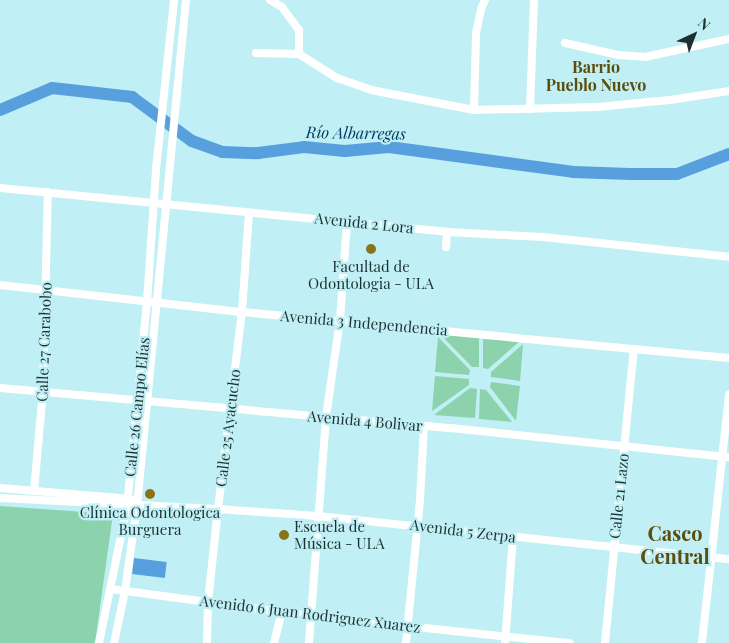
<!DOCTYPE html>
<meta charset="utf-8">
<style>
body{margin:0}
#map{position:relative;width:729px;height:643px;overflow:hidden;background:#c0f0f5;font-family:"Playfair Display",serif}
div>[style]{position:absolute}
.green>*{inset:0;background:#8cd2ac}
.water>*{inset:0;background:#589fde;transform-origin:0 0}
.river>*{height:12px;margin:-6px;padding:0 6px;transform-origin:6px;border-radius:6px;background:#589fde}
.minor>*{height:8px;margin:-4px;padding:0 4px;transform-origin:4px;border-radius:4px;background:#fff}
.dots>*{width:14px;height:14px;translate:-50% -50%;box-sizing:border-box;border:2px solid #c0f0f5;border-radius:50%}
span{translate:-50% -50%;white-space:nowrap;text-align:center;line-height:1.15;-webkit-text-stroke:4.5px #c0f0f5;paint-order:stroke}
.street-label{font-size:15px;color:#1e3132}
.poi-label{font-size:15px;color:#1e3132}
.left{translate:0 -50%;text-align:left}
.neighbourhood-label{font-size:16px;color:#5c4d0e;font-weight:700}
.water-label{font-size:16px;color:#023b64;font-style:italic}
.district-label{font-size:20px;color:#5c4d0e;font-weight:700}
.north{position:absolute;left:669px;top:10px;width:50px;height:50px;-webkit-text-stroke:4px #c0f0f5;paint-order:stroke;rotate:43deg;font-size:14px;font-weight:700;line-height:20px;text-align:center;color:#1e3132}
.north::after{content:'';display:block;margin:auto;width:18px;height:22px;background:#1e3132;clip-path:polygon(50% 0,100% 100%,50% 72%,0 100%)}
</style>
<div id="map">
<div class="green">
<div style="clip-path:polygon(440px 334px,479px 338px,479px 367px,472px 367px)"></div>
<div style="clip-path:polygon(438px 337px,470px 370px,469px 375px,435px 372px)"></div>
<div style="clip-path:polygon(483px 339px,520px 341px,488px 369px,483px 368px)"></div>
<div style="clip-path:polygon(523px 344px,520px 381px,491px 377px,491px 372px)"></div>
<div style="clip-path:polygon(435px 376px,469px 379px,469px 385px,432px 411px)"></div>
<div style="clip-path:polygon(491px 382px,520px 386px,516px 421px,490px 387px)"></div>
<div style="clip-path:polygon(470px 388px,477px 389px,475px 418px,434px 415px)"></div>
<div style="clip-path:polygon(480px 389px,486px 390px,512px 422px,479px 419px)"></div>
<div style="clip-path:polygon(0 506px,113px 514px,95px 643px,0 643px)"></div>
</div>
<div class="water">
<div style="left:134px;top:558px;width:33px;height:16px;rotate:7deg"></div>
</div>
<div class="river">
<div style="left:0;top:110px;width:56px;rotate:-22.9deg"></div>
<div style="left:52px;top:88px;width:81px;rotate:6.4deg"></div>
<div style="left:132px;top:97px;width:74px;rotate:36.3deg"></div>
<div style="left:192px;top:141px;width:32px;rotate:20deg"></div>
<div style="left:222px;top:152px;width:36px;rotate:2deg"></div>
<div style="left:258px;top:153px;width:46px;rotate:-7.4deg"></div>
<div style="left:304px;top:147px;width:41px;rotate:5.6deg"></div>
<div style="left:345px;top:151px;width:44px;rotate:-5.2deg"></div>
<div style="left:389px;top:147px;width:186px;rotate:7.7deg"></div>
<div style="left:573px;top:172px;width:57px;rotate:2deg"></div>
<div style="left:630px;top:174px;width:47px"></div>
<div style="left:677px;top:174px;width:56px;rotate:-21deg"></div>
</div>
<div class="minor">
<div style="left:270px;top:0;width:14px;rotate:30deg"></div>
<div style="left:282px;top:7px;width:29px;rotate:54deg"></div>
<div style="left:299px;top:30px;width:24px;rotate:90deg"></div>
<div style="left:565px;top:43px;width:54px;rotate:12.8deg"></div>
<div style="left:618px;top:55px;width:27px;rotate:4deg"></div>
<div style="left:645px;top:57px;width:86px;rotate:-12.1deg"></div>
<div style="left:256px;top:53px;width:43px;rotate:1.3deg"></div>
<div style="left:299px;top:54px;width:45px;rotate:32.3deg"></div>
<div style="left:337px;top:78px;width:36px;rotate:19deg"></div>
<div style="left:371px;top:90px;width:105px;rotate:11deg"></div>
<div style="left:474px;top:110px;width:123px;rotate:-1.4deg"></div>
<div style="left:597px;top:107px;width:73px;rotate:-5.5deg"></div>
<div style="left:670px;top:100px;width:60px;rotate:-8.7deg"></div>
<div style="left:530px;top:109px;width:109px;rotate:-87.9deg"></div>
<div style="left:474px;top:110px;width:77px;rotate:-88.5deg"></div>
<div style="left:476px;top:33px;width:25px;rotate:-78deg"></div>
<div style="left:481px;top:9px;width:10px;rotate:-66deg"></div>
<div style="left:0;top:188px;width:449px;rotate:5.6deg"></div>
<div style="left:447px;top:232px;width:96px;rotate:3deg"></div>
<div style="left:543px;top:237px;width:187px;rotate:6.1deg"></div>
<div style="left:446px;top:247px;width:15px;rotate:-86deg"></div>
<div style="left:0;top:285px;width:244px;rotate:6.4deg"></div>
<div style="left:242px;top:312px;width:489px;rotate:5.4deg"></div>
<div style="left:0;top:388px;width:453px;rotate:5.1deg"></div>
<div style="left:451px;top:428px;width:280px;rotate:6deg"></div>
<div style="left:0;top:488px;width:131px;rotate:4.8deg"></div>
<div style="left:34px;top:491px;width:100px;rotate:-84.9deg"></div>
<div style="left:43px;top:391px;width:199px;rotate:-88.6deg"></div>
<div style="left:0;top:498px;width:218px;rotate:2.9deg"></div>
<div style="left:218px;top:509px;width:100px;rotate:4deg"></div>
<div style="left:318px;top:516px;width:413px;rotate:6deg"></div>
<div style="left:111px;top:589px;width:202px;rotate:7.7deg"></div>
<div style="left:311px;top:616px;width:260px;rotate:6deg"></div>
<div style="left:99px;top:643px;width:140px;rotate:-78.4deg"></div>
<div style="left:127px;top:506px;width:205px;rotate:-84.4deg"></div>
<div style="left:147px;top:302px;width:133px;rotate:-86.1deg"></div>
<div style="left:156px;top:169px;width:170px;rotate:-83.9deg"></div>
<div style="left:114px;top:643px;width:53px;rotate:-78.1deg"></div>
<div style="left:125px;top:591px;width:86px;rotate:-82deg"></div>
<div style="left:137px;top:506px;width:508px;rotate:-84.47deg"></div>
<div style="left:207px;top:643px;width:41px;rotate:-88.6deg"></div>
<div style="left:208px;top:602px;width:94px;rotate:-83.9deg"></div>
<div style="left:218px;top:509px;width:198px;rotate:-83.1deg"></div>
<div style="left:242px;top:312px;width:99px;rotate:-86deg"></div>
<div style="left:274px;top:643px;width:32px;rotate:-76deg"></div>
<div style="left:309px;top:643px;width:227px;rotate:-85.7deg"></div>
<div style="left:326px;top:417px;width:98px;rotate:-81.8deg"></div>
<div style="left:340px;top:320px;width:98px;rotate:-85.9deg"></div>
<div style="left:406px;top:643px;width:144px;rotate:-84.4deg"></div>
<div style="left:420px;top:500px;width:73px;rotate:-86.9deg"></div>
<div style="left:505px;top:643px;width:106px;rotate:-85.7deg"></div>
<div style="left:605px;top:643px;width:295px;rotate:-84.4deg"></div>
<div style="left:702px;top:643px;width:250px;rotate:-83.8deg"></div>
</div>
<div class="dots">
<div style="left:371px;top:249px;background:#8a7417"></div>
<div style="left:150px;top:494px;background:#8a7417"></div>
<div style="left:284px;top:535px;background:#8a7417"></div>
</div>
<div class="street-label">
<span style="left:364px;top:223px;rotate:6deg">Avenida 2 Lora</span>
<span style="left:364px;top:323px;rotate:5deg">Avenida 3 Independencia</span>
<span style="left:44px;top:342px;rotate:-88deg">Calle 27 Carabobo</span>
<span style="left:137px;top:407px;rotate:-84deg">Calle 26 Campo Elías</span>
<span style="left:365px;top:421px;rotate:5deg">Avenida 4 Bolivar</span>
<span style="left:228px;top:428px;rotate:-83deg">Calle 25 Ayacucho</span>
<span style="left:619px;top:496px;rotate:-84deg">Calle 21 Lazo</span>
<span style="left:463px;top:531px;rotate:7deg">Avenida 5 Zerpa</span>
<span style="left:310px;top:614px;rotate:7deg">Avenido 6 Juan Rodriguez Xuarez</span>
</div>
<div class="poi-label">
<span style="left:371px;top:275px">Facultad de<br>Odontologia - ULA</span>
<span style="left:150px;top:521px">Clínica Odontologica<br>Burguera</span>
<span class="left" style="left:294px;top:535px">Escuela de<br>Música - ULA</span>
</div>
<div class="neighbourhood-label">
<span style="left:596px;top:76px">Barrio<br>Pueblo Nuevo</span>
</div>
<div class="water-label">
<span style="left:356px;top:133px;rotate:1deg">Río Albarregas</span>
</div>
<div class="district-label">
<span style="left:675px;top:544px">Casco<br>Central</span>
</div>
<div class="north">N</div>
</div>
